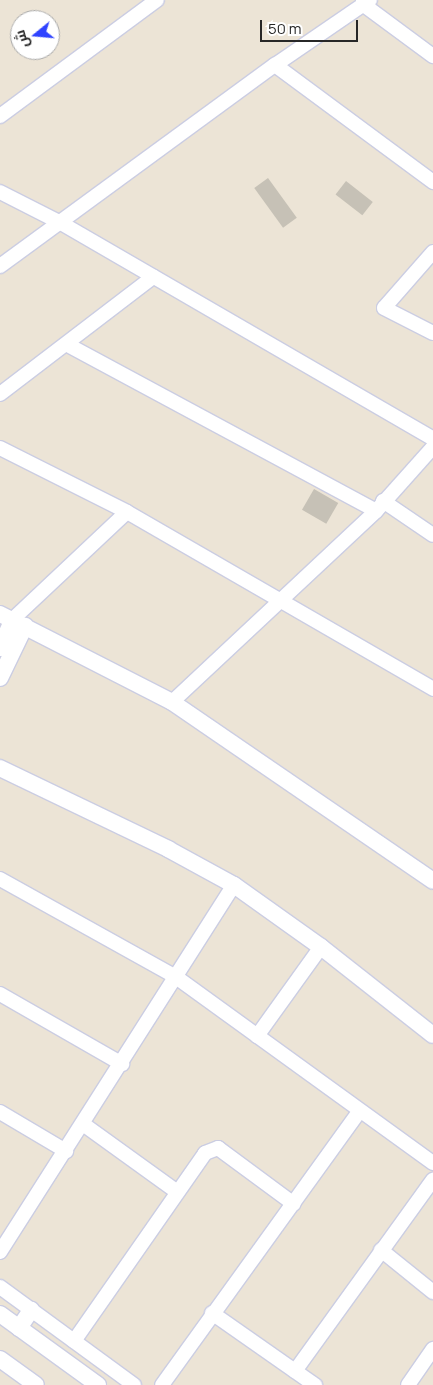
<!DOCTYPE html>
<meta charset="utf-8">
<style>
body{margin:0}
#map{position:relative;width:433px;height:1385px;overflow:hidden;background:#ece4d6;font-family:Manrope,Cairo,sans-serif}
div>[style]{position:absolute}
.building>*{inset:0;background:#c6c1b6;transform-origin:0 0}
.roads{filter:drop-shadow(1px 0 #cbcde2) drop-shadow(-1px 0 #cbcde2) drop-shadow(0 1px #cbcde2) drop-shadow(0 -1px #cbcde2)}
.minor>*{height:14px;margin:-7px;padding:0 7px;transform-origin:7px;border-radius:7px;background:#fff}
.tertiary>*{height:16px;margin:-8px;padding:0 8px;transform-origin:8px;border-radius:8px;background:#fff}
span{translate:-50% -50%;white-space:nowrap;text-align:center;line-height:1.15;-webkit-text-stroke:4.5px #fff;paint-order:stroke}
.north{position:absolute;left:10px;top:10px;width:50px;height:50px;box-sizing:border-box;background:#fff;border:1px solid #a9a9a9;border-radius:50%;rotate:253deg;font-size:14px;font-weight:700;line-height:20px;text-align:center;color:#272727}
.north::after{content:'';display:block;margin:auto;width:18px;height:22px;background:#2f43ff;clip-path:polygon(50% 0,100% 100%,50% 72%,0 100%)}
.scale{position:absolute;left:260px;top:20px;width:98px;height:22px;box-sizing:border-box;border:2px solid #272727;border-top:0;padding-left:6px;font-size:15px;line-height:18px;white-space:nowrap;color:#272727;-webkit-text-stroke:4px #fff;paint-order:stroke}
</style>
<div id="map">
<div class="building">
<div style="left:268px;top:178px;width:49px;height:17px;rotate:54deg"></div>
<div style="left:346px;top:181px;width:34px;height:17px;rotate:38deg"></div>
<div style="left:314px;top:489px;width:28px;height:24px;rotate:30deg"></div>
</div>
<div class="roads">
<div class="minor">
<div style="left:363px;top:0;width:5px;rotate:79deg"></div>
<div style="left:364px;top:5px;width:86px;rotate:36.5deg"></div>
<div style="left:275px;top:65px;width:197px;rotate:36.5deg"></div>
<div style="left:0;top:116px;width:195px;rotate:-36.5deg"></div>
<div style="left:0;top:192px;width:68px;rotate:26.9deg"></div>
<div style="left:61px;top:223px;width:430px;rotate:30.1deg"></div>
<div style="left:433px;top:252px;width:74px;rotate:131.2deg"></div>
<div style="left:384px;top:308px;width:55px;rotate:27deg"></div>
<div style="left:0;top:266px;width:341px;rotate:-36.2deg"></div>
<div style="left:275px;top:65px;width:115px;rotate:-34.4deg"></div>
<div style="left:68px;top:345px;width:350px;rotate:28.3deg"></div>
<div style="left:0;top:394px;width:193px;rotate:-37.4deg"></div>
<div style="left:0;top:448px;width:142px;rotate:26.7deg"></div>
<div style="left:127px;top:512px;width:354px;rotate:30deg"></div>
<div style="left:383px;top:501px;width:60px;rotate:34.2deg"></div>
<div style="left:13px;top:619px;width:156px;rotate:-43.2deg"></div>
<div style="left:172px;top:702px;width:279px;rotate:-43.1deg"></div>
<div style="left:376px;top:511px;width:86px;rotate:-48.3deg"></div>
<div style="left:0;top:879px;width:201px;rotate:29.1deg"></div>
<div style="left:176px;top:977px;width:317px;rotate:35.9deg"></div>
<div style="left:0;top:994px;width:141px;rotate:29.8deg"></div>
<div style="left:257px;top:1036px;width:110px;rotate:-54.3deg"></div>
<div style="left:0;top:1112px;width:77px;rotate:30.6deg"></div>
<div style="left:83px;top:1124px;width:115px;rotate:35.8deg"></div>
<div style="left:381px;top:1250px;width:67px;rotate:38.9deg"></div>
<div style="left:0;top:1252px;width:435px;rotate:-57.5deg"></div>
<div style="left:0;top:1287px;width:166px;rotate:36.2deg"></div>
<div style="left:212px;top:1313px;width:126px;rotate:35deg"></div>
<div style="left:74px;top:1341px;width:229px;rotate:-55.1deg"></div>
<div style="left:205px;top:1153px;width:14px;rotate:-21deg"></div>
<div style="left:218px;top:1148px;width:94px;rotate:36.4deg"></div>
<div style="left:295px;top:1371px;width:236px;rotate:-54.2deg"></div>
<div style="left:162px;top:1385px;width:337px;rotate:-54.2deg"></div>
<div style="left:408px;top:1385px;width:44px;rotate:-55.2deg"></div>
</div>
<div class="tertiary">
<div style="left:0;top:614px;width:193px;rotate:27.1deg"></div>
<div style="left:172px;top:702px;width:316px;rotate:34.4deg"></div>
<div style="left:0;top:648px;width:32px;rotate:-66deg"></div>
<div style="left:0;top:678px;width:58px;rotate:-64.3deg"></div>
<div style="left:0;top:768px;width:187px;rotate:25.7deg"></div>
<div style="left:168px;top:849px;width:75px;rotate:28.6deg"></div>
<div style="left:234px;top:885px;width:107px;rotate:35.5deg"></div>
<div style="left:321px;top:947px;width:142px;rotate:38.2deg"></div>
<div style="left:0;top:1314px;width:121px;rotate:35.9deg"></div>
<div style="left:19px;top:1328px;width:22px;rotate:-56deg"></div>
<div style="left:0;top:1359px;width:44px;rotate:35.8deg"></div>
</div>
</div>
<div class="north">ش</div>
<div class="scale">50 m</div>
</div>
